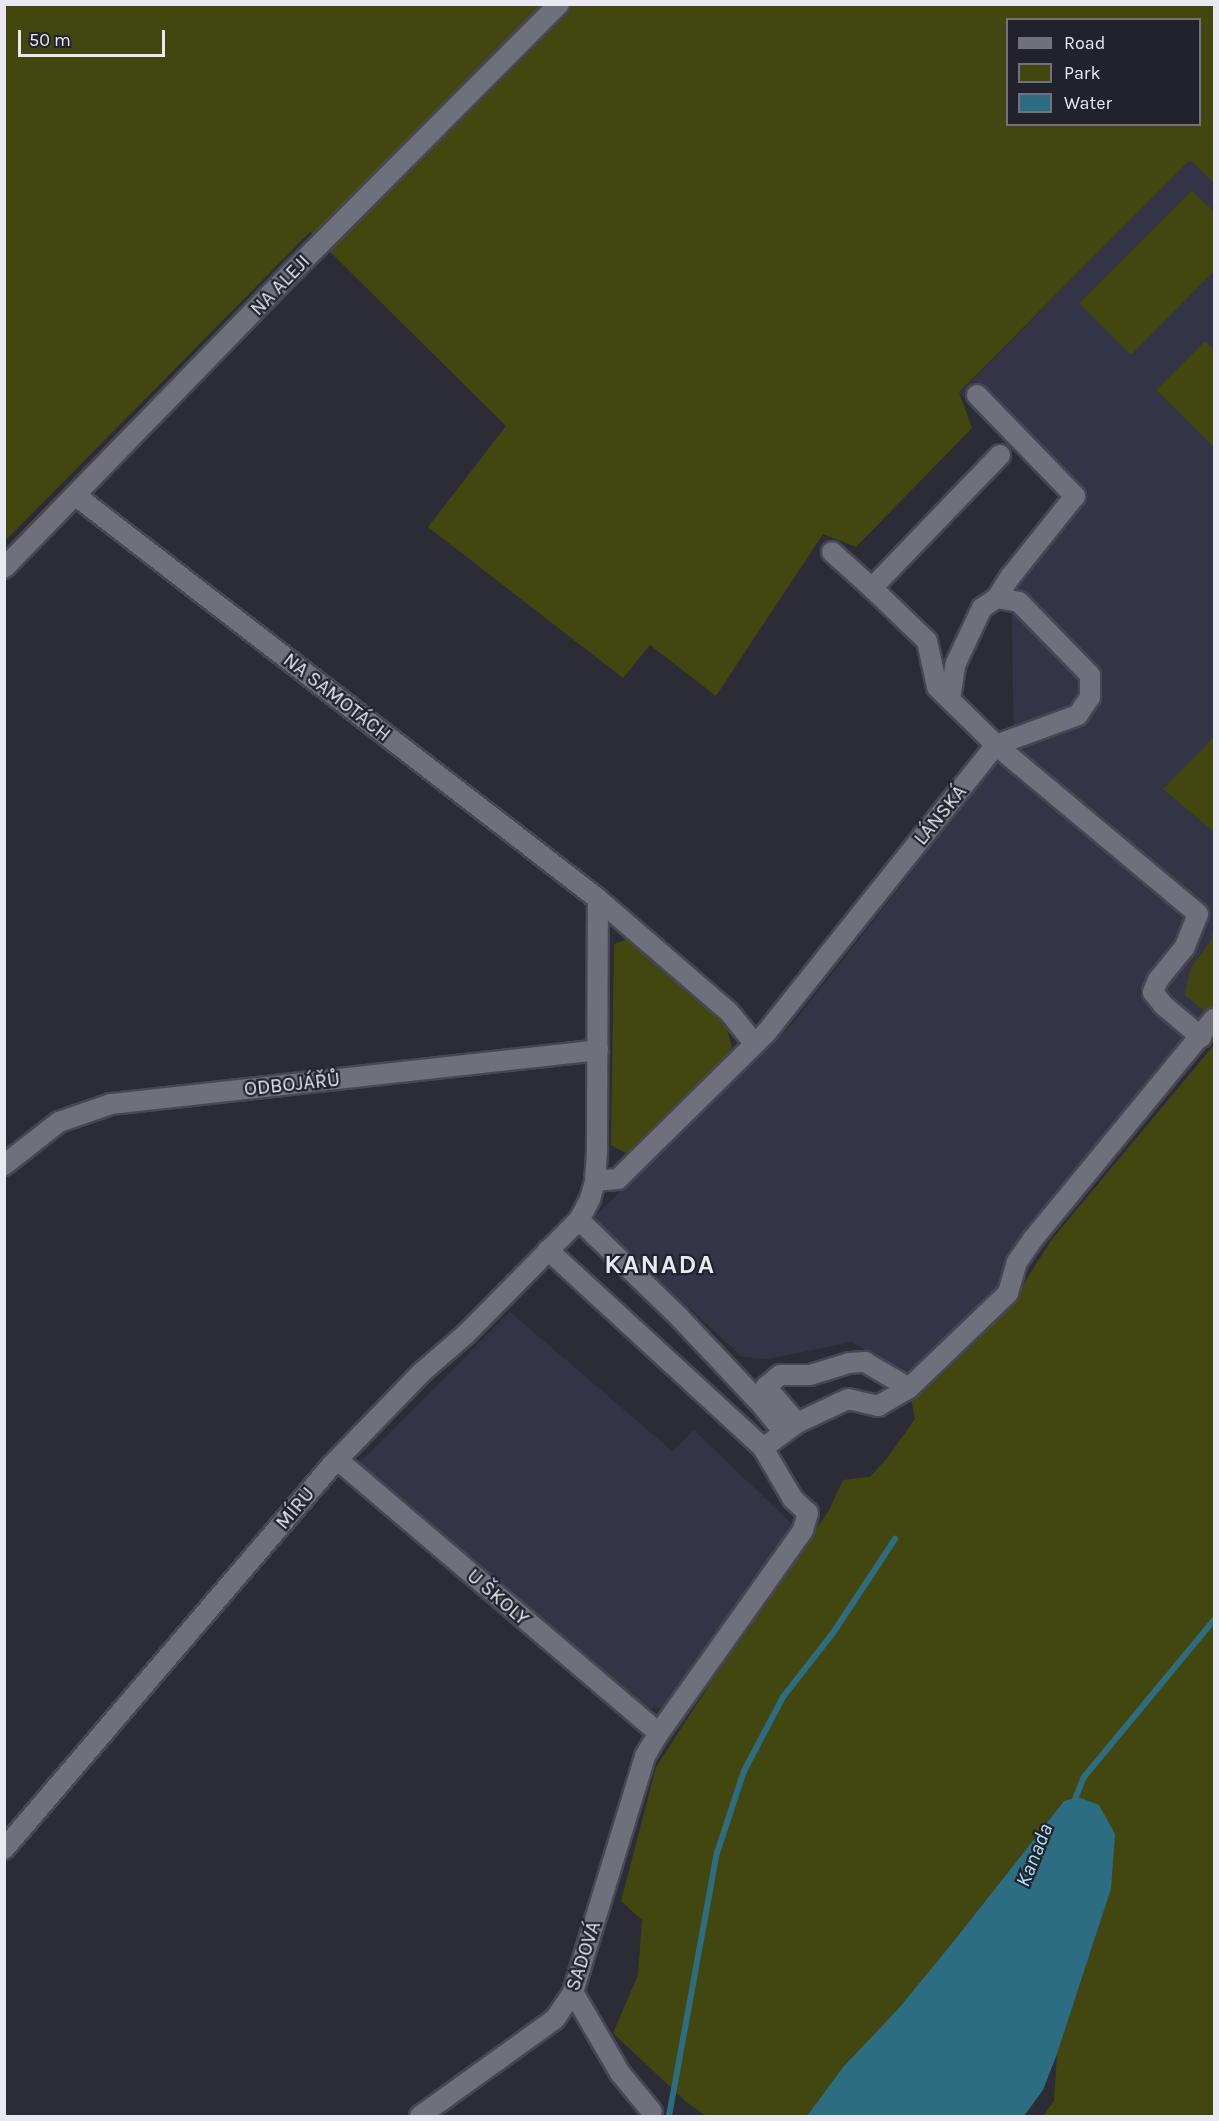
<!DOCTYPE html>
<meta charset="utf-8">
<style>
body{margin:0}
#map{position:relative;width:1219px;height:2121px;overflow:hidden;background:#2b2c36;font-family:Karla,sans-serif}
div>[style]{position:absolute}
.built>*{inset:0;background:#333546}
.green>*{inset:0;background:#424710}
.water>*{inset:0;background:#2d6d82}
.stream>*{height:6px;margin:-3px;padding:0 3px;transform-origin:3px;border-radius:3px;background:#2d6d82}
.roads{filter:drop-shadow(2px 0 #464751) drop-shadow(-2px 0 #464751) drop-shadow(0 2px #464751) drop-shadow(0 -2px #464751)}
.minor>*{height:20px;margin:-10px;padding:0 10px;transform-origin:10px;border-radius:10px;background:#6e707c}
span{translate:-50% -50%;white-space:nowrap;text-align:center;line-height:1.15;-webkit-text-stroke:4.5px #21222c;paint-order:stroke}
.street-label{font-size:20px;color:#e9eaf1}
.water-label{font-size:21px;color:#aee2f6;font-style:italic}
.district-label{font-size:26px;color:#e9eaf1;font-weight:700;letter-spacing:1.5px}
.frame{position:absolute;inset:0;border:6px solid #e9eaf1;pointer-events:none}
.legend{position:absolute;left:1006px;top:18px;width:195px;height:108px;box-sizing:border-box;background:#21222c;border:2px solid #71727b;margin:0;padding:8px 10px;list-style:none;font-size:18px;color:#e9eaf1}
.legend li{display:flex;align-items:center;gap:12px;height:30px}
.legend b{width:30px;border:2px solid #71727b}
.scale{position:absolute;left:18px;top:30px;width:147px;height:27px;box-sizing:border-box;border:3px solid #e9eaf1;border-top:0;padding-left:8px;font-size:18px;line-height:21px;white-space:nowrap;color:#e9eaf1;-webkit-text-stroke:4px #21222c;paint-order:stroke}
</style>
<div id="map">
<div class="built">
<div style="clip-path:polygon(1190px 160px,1214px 183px,1214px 737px,1164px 789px,1214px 832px,1214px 923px,1211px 940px,1190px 969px,1211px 1016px,1008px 1256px,999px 1291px,909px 1378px,852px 1342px,768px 1359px,742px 1357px,593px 1218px,795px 1021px,1014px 741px,1011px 584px,1077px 509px,959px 393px)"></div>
<div style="clip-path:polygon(510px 1312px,672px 1451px,694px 1430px,794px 1526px,664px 1708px,642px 1709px,360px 1471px,360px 1462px)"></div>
</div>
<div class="green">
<div style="clip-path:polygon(evenodd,5px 5px,1214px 5px,1214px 183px,1190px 160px,959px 392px,972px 428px,856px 547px,823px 534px,716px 696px,650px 645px,623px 678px,428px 527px,506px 426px,310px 232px,5px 541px,5px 5px,1008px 20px,1200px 20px,1200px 124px,1008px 124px,1008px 20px)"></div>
<div style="clip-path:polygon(1192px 190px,1214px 212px,1214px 271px,1131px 355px,1079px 303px)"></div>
<div style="clip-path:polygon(1205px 341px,1214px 350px,1214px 447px,1156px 390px)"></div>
<div style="clip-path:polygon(1214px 737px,1214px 832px,1163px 789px)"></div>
<div style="clip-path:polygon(1214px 923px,1214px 1019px,1185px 995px,1190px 969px,1211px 940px)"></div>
<div style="clip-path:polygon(635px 936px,723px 1015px,733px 1051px,627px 1154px,611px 1145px,614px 944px)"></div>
<div style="clip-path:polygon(1214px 1045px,1214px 2116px,1043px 2116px,1054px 2101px,1057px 2054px,1111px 1889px,1078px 1797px,1063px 1802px,953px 1942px,899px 2008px,843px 2067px,807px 2116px,706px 2116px,684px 2100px,613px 2033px,638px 1975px,642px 1920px,621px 1901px,656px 1767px,739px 1639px,828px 1512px,843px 1480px,870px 1477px,888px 1457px,915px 1419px,911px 1399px,1015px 1297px,1052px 1239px)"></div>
</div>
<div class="water">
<div style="clip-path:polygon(1078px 1797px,1099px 1805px,1115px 1834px,1111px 1889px,1057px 2054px,1043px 2090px,1024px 2116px,807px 2116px,843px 2067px,899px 2008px,953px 1942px,1064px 1801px)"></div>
</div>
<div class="stream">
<div style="left:1073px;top:1804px;width:29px;rotate:-68deg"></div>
<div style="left:1084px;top:1777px;width:204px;rotate:-50.4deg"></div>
<div style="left:669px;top:2116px;width:267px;rotate:-79.7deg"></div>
<div style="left:717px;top:1853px;width:86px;rotate:-71.8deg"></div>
<div style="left:744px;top:1771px;width:84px;rotate:-62.2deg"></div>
<div style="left:783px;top:1697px;width:81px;rotate:-52deg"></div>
<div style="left:833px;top:1633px;width:113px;rotate:-56.6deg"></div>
</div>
<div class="roads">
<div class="minor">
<div style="left:977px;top:395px;width:141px;rotate:45.9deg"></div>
<div style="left:1075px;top:496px;width:104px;rotate:128.7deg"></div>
<div style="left:1010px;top:577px;width:25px;rotate:122deg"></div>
<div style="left:1000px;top:455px;width:185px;rotate:133.9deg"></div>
<div style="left:872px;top:588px;width:76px;rotate:43.9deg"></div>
<div style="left:927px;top:641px;width:47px;rotate:77.7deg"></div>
<div style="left:937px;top:687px;width:83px;rotate:44.5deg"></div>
<div style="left:996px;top:745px;width:263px;rotate:39.9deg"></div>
<div style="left:1198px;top:914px;width:37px;rotate:112deg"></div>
<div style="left:1184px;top:948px;width:41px;rotate:129.1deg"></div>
<div style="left:1158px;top:980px;width:13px;rotate:113deg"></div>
<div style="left:1153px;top:992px;width:16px;rotate:52deg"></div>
<div style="left:1163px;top:1005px;width:50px;rotate:40.1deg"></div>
<div style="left:75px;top:495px;width:661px;rotate:37.68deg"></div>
<div style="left:598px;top:899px;width:173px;rotate:40.8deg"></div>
<div style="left:729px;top:1012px;width:40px;rotate:51deg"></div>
<div style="left:832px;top:552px;width:54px;rotate:42deg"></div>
<div style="left:4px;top:568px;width:414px;rotate:-45.8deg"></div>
<div style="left:293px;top:271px;width:377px;rotate:-45.1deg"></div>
<div style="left:950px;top:699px;width:36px;rotate:-81deg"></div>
<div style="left:956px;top:663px;width:61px;rotate:-64.7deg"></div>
<div style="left:982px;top:608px;width:18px;rotate:-34deg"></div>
<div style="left:997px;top:598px;width:22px;rotate:10deg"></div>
<div style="left:1019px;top:602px;width:102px;rotate:45.8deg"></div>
<div style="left:1090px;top:675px;width:22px;rotate:90deg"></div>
<div style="left:1090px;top:697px;width:22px;rotate:124deg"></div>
<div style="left:1078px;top:715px;width:87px;rotate:159.9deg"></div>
<div style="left:4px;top:1165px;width:70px;rotate:-38deg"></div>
<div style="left:59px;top:1122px;width:55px;rotate:-19.1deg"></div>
<div style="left:111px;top:1104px;width:490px;rotate:-6.3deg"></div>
<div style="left:595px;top:1181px;width:23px;rotate:-5deg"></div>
<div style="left:618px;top:1179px;width:208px;rotate:-44.6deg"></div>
<div style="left:766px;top:1033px;width:369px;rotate:-51.4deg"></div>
<div style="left:579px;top:1220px;width:139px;rotate:44.1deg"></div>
<div style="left:679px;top:1317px;width:120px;rotate:46.7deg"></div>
<div style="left:761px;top:1404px;width:36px;rotate:51deg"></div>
<div style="left:548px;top:1250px;width:292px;rotate:42.6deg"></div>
<div style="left:797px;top:1423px;width:48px;rotate:-130.7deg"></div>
<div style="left:766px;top:1387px;width:18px;rotate:-41deg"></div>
<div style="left:780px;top:1375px;width:30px"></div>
<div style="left:810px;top:1375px;width:41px;rotate:-17.1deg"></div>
<div style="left:849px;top:1363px;width:16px;rotate:-4deg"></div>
<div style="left:865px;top:1362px;width:51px;rotate:30.6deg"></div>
<div style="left:338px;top:1460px;width:421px;rotate:40.4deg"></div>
<div style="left:4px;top:1849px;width:505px;rotate:-49.5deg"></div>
<div style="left:332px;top:1465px;width:128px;rotate:-45.9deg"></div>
<div style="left:421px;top:1373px;width:60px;rotate:-40.9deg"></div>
<div style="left:466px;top:1334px;width:161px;rotate:-45.3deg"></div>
<div style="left:579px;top:1220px;width:24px;rotate:-62deg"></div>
<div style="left:590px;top:1199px;width:19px;rotate:-74deg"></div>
<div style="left:595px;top:1181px;width:32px;rotate:-86deg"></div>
<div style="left:597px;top:1149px;width:250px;rotate:-89.8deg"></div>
<div style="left:573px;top:1992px;width:94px;rotate:59.9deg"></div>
<div style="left:620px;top:2073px;width:50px;rotate:50.6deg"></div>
<div style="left:420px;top:2116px;width:166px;rotate:-35.7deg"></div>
<div style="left:555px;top:2019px;width:32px;rotate:-56deg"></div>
<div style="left:573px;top:1992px;width:247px;rotate:-73deg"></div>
<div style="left:645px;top:1756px;width:27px;rotate:-59deg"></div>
<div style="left:659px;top:1733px;width:249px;rotate:-54.6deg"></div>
<div style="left:803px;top:1530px;width:18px;rotate:-74deg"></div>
<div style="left:808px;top:1513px;width:21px;rotate:-137deg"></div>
<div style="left:793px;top:1499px;width:59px;rotate:-120.5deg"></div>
<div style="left:763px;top:1448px;width:42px;rotate:-36.3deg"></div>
<div style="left:797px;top:1423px;width:56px;rotate:-25.2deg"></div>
<div style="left:848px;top:1399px;width:31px;rotate:13deg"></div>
<div style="left:878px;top:1406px;width:36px;rotate:-30deg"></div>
<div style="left:909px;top:1388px;width:137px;rotate:-43.8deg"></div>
<div style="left:1008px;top:1293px;width:32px;rotate:-74deg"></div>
<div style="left:1017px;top:1262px;width:28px;rotate:-55deg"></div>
<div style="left:1033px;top:1239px;width:285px;rotate:-50.6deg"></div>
</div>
</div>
<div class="street-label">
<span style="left:280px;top:285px;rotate:-46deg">NA ALEJI</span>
<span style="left:337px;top:697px;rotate:38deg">NA SAMOTÁCH</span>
<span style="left:940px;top:815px;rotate:-51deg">LÁNSKÁ</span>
<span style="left:292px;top:1084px;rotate:-6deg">ODBOJÁŘŮ</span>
<span style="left:295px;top:1508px;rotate:-50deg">MÍRU</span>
<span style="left:498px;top:1597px;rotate:41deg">U ŠKOLY</span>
<span style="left:583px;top:1956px;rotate:-72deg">SADOVÁ</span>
</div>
<div class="water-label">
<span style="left:1034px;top:1855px;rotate:-68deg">Kanada</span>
</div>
<div class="district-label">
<span style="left:660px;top:1265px">KANADA</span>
</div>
<div class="frame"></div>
<ul class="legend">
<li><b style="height:8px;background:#6e707c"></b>Road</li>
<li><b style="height:16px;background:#424710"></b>Park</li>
<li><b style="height:16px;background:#2d6d82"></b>Water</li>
</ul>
<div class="scale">50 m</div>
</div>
